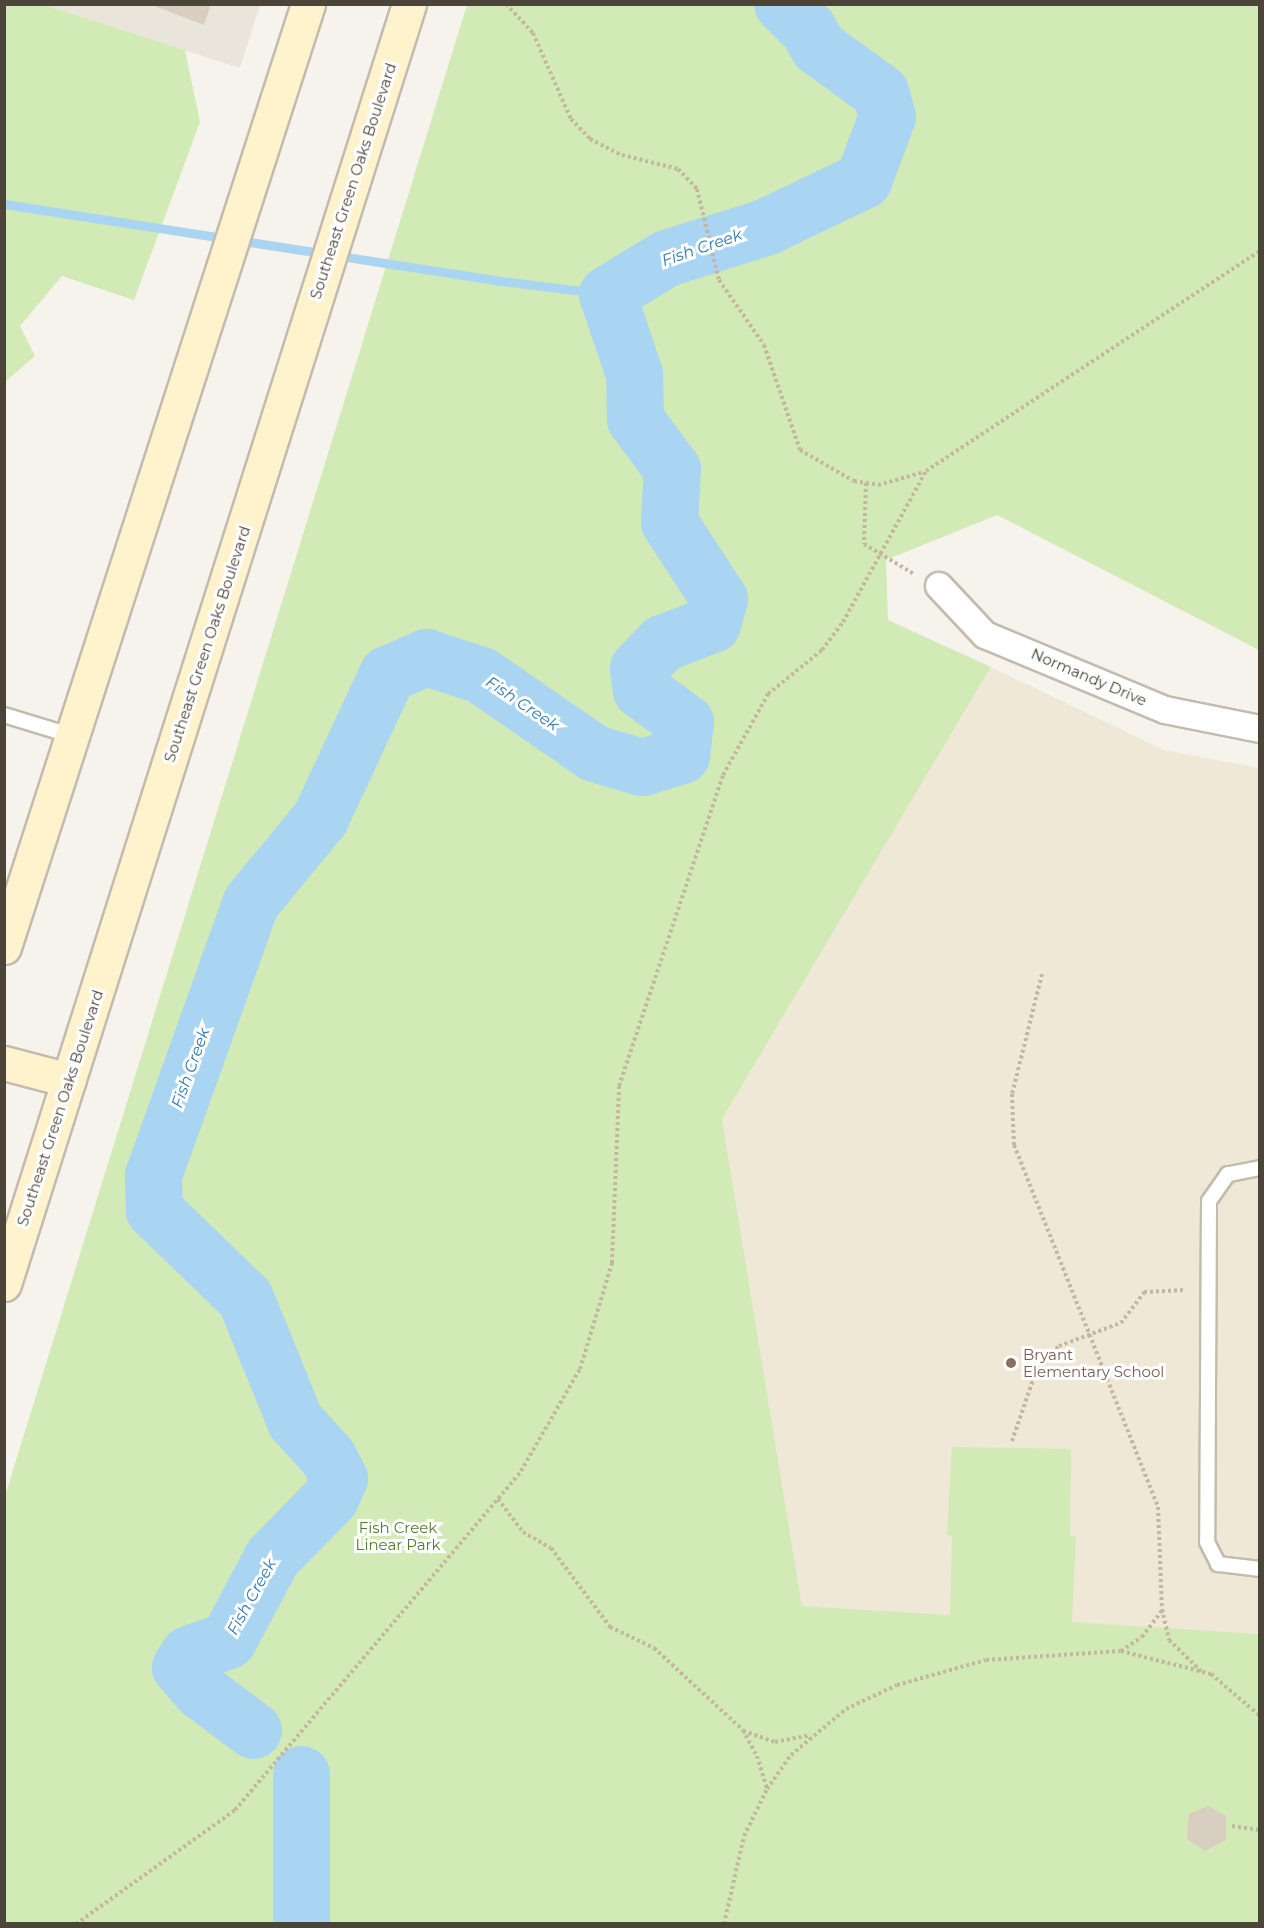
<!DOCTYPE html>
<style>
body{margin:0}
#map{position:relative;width:1264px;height:1928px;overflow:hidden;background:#f6f3ec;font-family:Montserrat,sans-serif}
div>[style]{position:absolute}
.residential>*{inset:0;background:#eae5da}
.education>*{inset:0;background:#efe8d6}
.green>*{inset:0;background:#d2eab5}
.stream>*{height:9px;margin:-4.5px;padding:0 4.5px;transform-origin:4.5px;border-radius:4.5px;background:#a9d4f2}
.river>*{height:57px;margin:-28.5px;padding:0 28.5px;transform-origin:28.5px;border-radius:28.5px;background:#a9d4f2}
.building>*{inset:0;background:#d8cfc1}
.path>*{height:4px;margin-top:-2px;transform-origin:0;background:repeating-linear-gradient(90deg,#c4b79f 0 3px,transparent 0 6px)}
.roads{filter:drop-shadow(2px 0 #c2bbae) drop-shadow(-2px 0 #c2bbae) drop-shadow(0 2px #c2bbae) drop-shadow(0 -2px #c2bbae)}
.lane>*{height:14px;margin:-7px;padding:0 7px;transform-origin:7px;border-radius:7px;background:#fff}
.street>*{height:26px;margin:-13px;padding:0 13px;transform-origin:13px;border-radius:13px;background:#fff}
.secondary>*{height:33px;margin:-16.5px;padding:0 16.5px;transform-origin:16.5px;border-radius:16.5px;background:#fff3cd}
.dots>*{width:16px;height:16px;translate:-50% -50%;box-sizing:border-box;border:3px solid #fff;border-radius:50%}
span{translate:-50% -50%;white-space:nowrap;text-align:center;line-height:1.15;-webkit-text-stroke:6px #fff;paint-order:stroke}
.street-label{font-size:15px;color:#4b4439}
.education-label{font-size:15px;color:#785e54}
.left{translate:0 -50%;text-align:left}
.park-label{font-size:15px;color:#4a7f2a}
.water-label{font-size:16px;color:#2e7ab2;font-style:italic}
.frame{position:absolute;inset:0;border:6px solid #4b4439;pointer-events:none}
</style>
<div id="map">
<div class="residential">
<div style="clip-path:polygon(44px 5px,260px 5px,240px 68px)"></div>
</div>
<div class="education">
<div style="clip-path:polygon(991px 667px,1164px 750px,1259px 768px,1259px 1634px,802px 1606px,722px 1119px)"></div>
</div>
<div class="green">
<div style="clip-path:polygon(5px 4px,44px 5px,185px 50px,200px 122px,134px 300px,62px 276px,20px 326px,35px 356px,5px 382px)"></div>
<div style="clip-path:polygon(467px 5px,1259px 5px,1259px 650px,997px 515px,886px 560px,888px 620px,991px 667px,722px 1119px,802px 1606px,950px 1615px,952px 1536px,947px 1535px,952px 1447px,1071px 1449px,1070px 1536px,1076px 1536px,1072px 1622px,1259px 1634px,1259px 1923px,5px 1924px,5px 1496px)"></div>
</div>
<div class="stream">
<div style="left:4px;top:204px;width:496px;rotate:8.8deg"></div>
<div style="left:494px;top:280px;width:114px;rotate:7.1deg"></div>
</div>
<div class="river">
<div style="left:253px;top:1730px;width:65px;rotate:-143.1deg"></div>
<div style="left:201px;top:1691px;width:32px;rotate:-131deg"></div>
<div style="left:180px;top:1667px;width:15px;rotate:-58deg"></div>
<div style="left:188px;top:1654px;width:42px;rotate:-19.3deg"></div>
<div style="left:228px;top:1640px;width:94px;rotate:-62.1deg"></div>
<div style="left:272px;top:1557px;width:83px;rotate:-45.5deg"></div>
<div style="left:330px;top:1498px;width:22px;rotate:-66deg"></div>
<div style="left:339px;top:1478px;width:24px;rotate:-118deg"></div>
<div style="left:328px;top:1457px;width:49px;rotate:-132.5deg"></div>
<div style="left:295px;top:1421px;width:133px;rotate:-112.1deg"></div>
<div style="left:245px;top:1298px;width:127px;rotate:-136deg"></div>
<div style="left:154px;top:1210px;width:35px;rotate:-92deg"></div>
<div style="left:153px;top:1175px;width:290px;rotate:-70.3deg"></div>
<div style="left:251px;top:902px;width:109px;rotate:-50.6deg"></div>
<div style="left:320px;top:818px;width:159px;rotate:-65deg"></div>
<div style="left:387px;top:674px;width:43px;rotate:-23.6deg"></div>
<div style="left:426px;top:657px;width:58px;rotate:18.1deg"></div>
<div style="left:481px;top:675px;width:137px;rotate:34.6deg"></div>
<div style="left:594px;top:753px;width:50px;rotate:16.3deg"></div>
<div style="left:642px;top:767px;width:41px;rotate:-17.1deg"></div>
<div style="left:681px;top:755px;width:33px;rotate:-83deg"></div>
<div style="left:685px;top:722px;width:54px;rotate:-144deg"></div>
<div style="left:641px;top:690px;width:22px;rotate:-98deg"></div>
<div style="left:638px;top:668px;width:35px;rotate:-46deg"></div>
<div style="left:662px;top:643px;width:53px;rotate:-20.8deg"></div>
<div style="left:712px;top:624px;width:26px;rotate:-74deg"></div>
<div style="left:719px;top:599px;width:92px;rotate:-123deg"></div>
<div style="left:669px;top:522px;width:53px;rotate:-86.8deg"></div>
<div style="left:672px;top:469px;width:62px;rotate:-126.5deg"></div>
<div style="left:635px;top:419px;width:45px;rotate:-91.3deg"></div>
<div style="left:634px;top:374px;width:84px;rotate:-108.6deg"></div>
<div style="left:607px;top:294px;width:69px;rotate:-31.4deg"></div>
<div style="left:666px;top:258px;width:104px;rotate:-17.4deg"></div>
<div style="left:765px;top:227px;width:109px;rotate:-25.6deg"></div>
<div style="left:863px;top:180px;width:68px;rotate:-69.4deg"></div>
<div style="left:887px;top:116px;width:25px;rotate:-106deg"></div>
<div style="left:880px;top:92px;width:77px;rotate:-144deg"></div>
<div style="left:818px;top:47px;width:21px;rotate:-119deg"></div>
<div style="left:808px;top:29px;width:36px;rotate:-136deg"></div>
<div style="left:301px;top:1774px;width:150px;rotate:90deg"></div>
</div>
<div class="building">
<div style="clip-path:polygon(149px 4px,211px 4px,204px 25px)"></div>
<div style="clip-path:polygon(1208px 1806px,1226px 1816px,1226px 1840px,1205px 1851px,1187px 1839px,1189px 1814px)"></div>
</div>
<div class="path">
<div style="left:506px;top:4px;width:40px;rotate:47deg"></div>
<div style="left:533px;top:33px;width:94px;rotate:66.2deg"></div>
<div style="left:571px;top:119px;width:28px;rotate:46deg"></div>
<div style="left:590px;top:139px;width:36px;rotate:27deg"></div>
<div style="left:622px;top:155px;width:58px;rotate:14deg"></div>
<div style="left:678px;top:169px;width:28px;rotate:46deg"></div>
<div style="left:697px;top:189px;width:94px;rotate:76.4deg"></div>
<div style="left:719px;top:280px;width:79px;rotate:55.3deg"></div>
<div style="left:764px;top:345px;width:111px;rotate:71.1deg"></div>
<div style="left:800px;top:450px;width:62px;rotate:29.9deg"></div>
<div style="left:854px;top:481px;width:24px;rotate:9deg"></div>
<div style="left:878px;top:485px;width:48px;rotate:-15.8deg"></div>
<div style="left:866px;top:483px;width:61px;rotate:91.9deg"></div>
<div style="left:864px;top:544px;width:58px;rotate:31deg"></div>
<div style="left:1042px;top:974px;width:124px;rotate:104deg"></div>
<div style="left:1012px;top:1094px;width:51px;rotate:87.8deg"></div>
<div style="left:1014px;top:1145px;width:390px;rotate:68.3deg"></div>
<div style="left:1158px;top:1507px;width:102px;rotate:87.8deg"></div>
<div style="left:1162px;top:1609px;width:32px;rotate:77deg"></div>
<div style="left:1169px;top:1640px;width:45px;rotate:44.1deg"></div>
<div style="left:1012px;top:1441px;width:80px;rotate:-71.1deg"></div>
<div style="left:1038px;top:1365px;width:28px;rotate:-42deg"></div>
<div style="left:1059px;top:1346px;width:66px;rotate:-20.4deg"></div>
<div style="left:1121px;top:1323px;width:39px;rotate:-53deg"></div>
<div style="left:1144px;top:1292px;width:42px;rotate:-2.7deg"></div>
<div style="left:498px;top:1499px;width:41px;rotate:52.9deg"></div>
<div style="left:523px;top:1532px;width:32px;rotate:30deg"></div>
<div style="left:551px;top:1548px;width:99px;rotate:53.2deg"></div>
<div style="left:610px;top:1627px;width:49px;rotate:25.5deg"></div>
<div style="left:654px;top:1648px;width:121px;rotate:42.7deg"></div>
<div style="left:743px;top:1730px;width:30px;rotate:62deg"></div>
<div style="left:757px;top:1756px;width:34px;rotate:73deg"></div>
<div style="left:1121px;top:1651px;width:25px;rotate:-34deg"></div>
<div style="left:1142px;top:1637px;width:34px;rotate:-53deg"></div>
<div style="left:743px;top:1731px;width:34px;rotate:19deg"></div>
<div style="left:775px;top:1742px;width:36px;rotate:-11deg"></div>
<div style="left:1232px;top:1826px;width:28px;rotate:8deg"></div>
<div style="left:76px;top:1924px;width:196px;rotate:-35.6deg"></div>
<div style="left:235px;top:1810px;width:444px;rotate:-49.8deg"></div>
<div style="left:521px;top:1471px;width:118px;rotate:-60deg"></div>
<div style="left:580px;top:1369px;width:111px;rotate:-73.2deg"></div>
<div style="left:612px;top:1263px;width:177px;rotate:-87.7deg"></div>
<div style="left:619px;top:1086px;width:328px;rotate:-71.5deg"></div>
<div style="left:723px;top:775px;width:93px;rotate:-60.9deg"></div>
<div style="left:768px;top:694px;width:70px;rotate:-39.2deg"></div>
<div style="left:822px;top:650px;width:35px;rotate:-53deg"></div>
<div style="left:843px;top:622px;width:172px;rotate:-61.2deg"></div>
<div style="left:926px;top:471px;width:400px;rotate:-33.4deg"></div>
<div style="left:724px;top:1924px;width:90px;rotate:-77.2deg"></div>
<div style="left:744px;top:1836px;width:52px;rotate:-63.9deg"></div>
<div style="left:767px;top:1789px;width:42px;rotate:-54.8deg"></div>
<div style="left:791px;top:1755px;width:72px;rotate:-39.9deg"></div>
<div style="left:846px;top:1709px;width:56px;rotate:-25.2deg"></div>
<div style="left:897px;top:1685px;width:92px;rotate:-15.7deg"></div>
<div style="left:986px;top:1660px;width:135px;rotate:-3.8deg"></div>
<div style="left:1121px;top:1651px;width:93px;rotate:14.3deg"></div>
<div style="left:1211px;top:1674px;width:65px;rotate:40.6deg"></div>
</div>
<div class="roads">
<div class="lane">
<div style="left:4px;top:715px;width:72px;rotate:16.9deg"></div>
<div style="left:1260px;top:1168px;width:33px;rotate:169deg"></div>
<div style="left:1228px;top:1174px;width:33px;rotate:125deg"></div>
<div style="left:1209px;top:1201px;width:341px;rotate:90.3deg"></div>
<div style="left:1207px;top:1542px;width:25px;rotate:63deg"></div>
<div style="left:1218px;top:1564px;width:42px;rotate:6.8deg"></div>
</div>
<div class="street">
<div style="left:939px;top:586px;width:67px;rotate:46.8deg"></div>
<div style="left:985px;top:635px;width:195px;rotate:22.6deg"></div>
<div style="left:1165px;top:710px;width:97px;rotate:11.3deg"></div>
</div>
<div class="secondary">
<div style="left:4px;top:947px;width:991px;rotate:-72.13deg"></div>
<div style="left:4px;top:1063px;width:67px;rotate:14.7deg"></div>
<div style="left:4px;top:1284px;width:1343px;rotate:-72.44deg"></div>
</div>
</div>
<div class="dots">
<div style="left:1011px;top:1363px;background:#8d6e63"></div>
</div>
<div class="street-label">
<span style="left:353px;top:181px;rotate:-72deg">Southeast Green Oaks Boulevard</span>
<span style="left:207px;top:644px;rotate:-72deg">Southeast Green Oaks Boulevard</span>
<span style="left:1089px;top:677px;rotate:23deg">Normandy Drive</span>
<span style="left:60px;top:1108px;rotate:-72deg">Southeast Green Oaks Boulevard</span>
</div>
<div class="education-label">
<span class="left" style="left:1023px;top:1363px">Bryant<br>Elementary School</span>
</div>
<div class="park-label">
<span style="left:398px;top:1536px">Fish Creek<br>Linear Park</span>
</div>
<div class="water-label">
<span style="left:702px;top:248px;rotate:-19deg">Fish Creek</span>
<span style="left:522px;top:704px;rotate:34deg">Fish Creek</span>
<span style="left:191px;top:1068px;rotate:-70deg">Fish Creek</span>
<span style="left:252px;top:1597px;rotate:-61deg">Fish Creek</span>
</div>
<div class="frame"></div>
</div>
